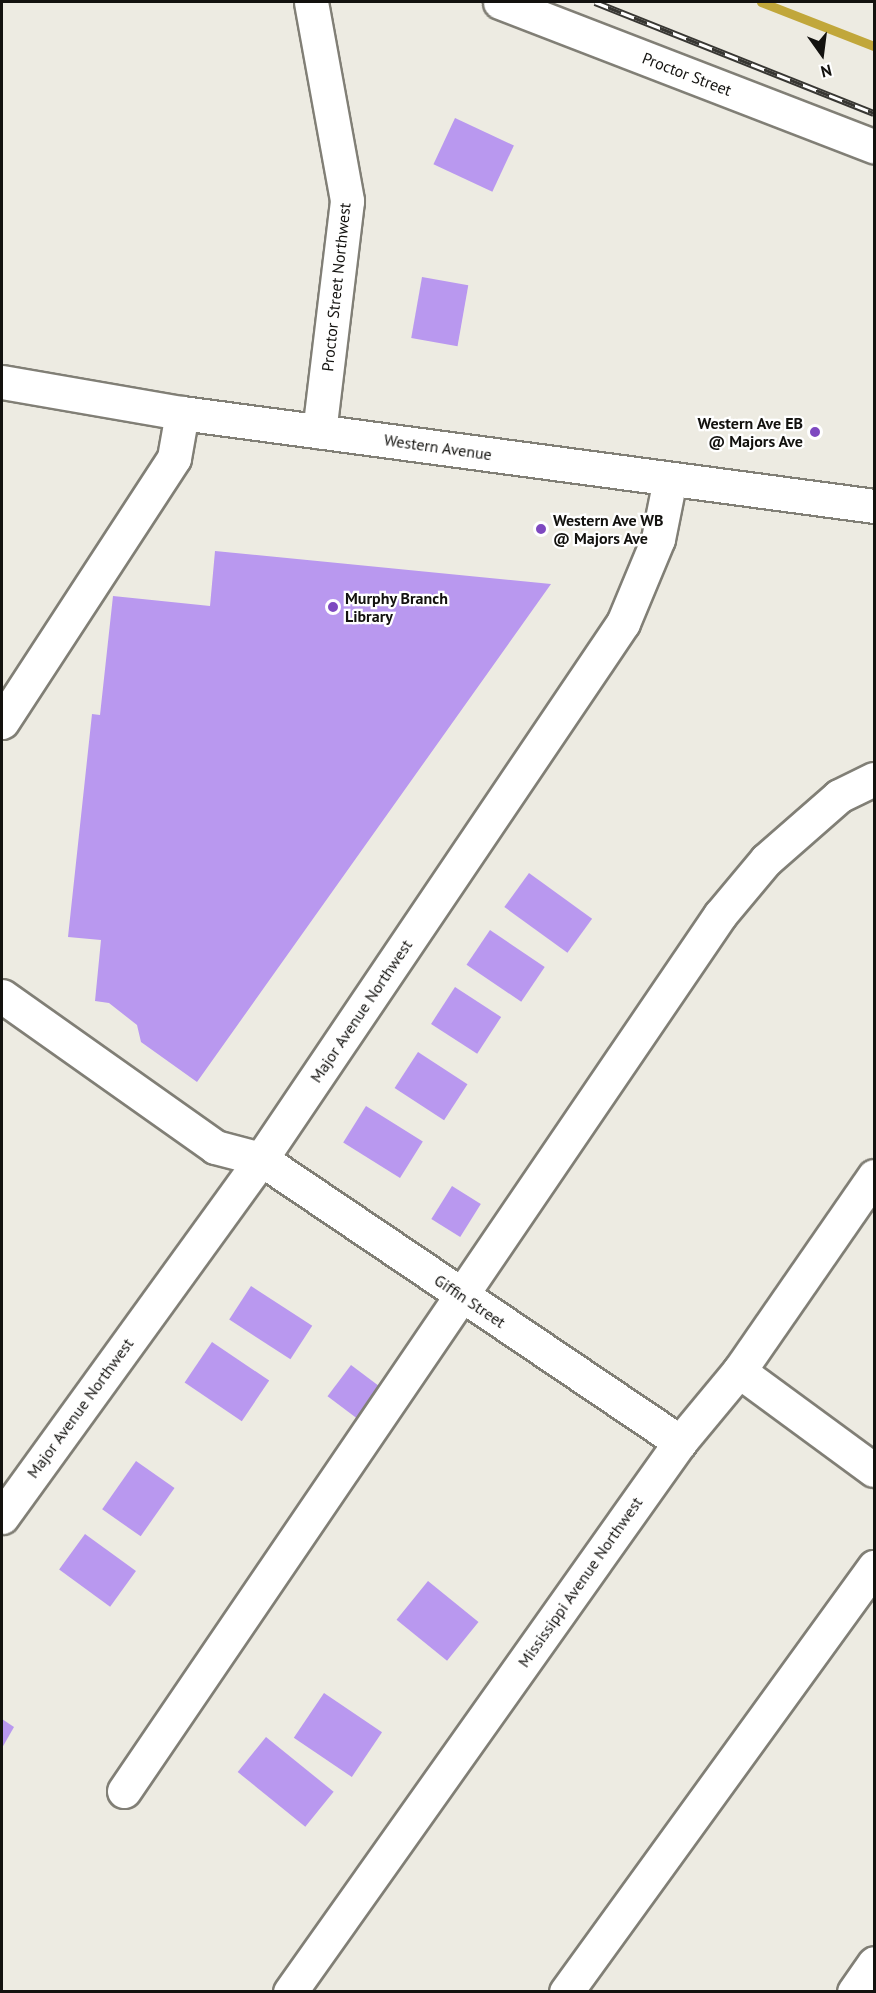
<!DOCTYPE html>
<style>
body{margin:0}
#map{position:relative;width:876px;height:1993px;overflow:hidden;background:#edebe2;font-family:"PT Sans",sans-serif}
div>[style]{position:absolute}
.stream>*{height:9px;margin:-4.5px;padding:0 4.5px;transform-origin:4.5px;border-radius:4.5px;background:#c1a73b}
.building>*{inset:0;background:#b998ef;transform-origin:0 0}
.roads{filter:drop-shadow(2px 0 #817f76) drop-shadow(-2px 0 #817f76) drop-shadow(0 2px #817f76) drop-shadow(0 -2px #817f76)}
.minor>*{height:33px;margin:-16.5px;padding:0 16.5px;transform-origin:16.5px;border-radius:16.5px;background:#fff}
.major>*{height:33px;margin:-16.5px;padding:0 16.5px;transform-origin:16.5px;border-radius:16.5px;background:#fff}
.rail>*{height:7px;margin-top:-3.5px;transform-origin:0;background:repeating-linear-gradient(90deg,#fff 0 14px,#383733 0 28px);box-sizing:border-box;border-block:2px solid #383733}
.dots>*{width:16px;height:16px;translate:-50% -50%;box-sizing:border-box;border:3px solid #fff;border-radius:50%}
span{translate:-50% -50%;white-space:nowrap;text-align:center;line-height:1.15;-webkit-text-stroke:4.5px #fff;paint-order:stroke}
.street-label{font-size:16px;color:#13120f}
.poi-label{font-size:16px;color:#13120f;font-weight:700}
.right{translate:-100% -50%;text-align:right}
.left{translate:0 -50%;text-align:left}
.frame{position:absolute;inset:0;border:3px solid #13120f;pointer-events:none}
.north{position:absolute;left:792px;top:24px;width:60px;height:60px;-webkit-text-stroke:4px #fff;paint-order:stroke;rotate:166deg;font-size:16px;font-weight:700;line-height:24px;text-align:center;color:#13120f}
.north::after{content:'';display:block;margin:auto;width:21px;height:27px;background:#13120f;clip-path:polygon(50% 0,100% 100%,50% 72%,0 100%)}
</style>
<div id="map">
<div class="stream">
<div style="left:761px;top:2px;width:121px;rotate:21.3deg"></div>
</div>
<div class="building">
<div style="left:455px;top:118px;width:65px;height:51px;rotate:25deg"></div>
<div style="left:422px;top:277px;width:47px;height:62px;rotate:10deg"></div>
<div style="clip-path:polygon(215px 551px,551px 584px,197px 1082px,141px 1042px,137px 1025px,109px 1003px,95px 1001px,101px 940px,68px 937px,92px 714px,100px 715px,113px 596px,210px 606px)"></div>
<div style="left:529px;top:873px;width:78px;height:42px;rotate:36deg"></div>
<div style="left:490px;top:930px;width:66px;height:42px;rotate:34deg"></div>
<div style="left:455px;top:987px;width:55px;height:44px;rotate:33deg"></div>
<div style="left:418px;top:1052px;width:59px;height:43px;rotate:33deg"></div>
<div style="left:366px;top:1106px;width:67px;height:43px;rotate:32deg"></div>
<div style="left:452px;top:1186px;width:34px;height:39px;rotate:32deg"></div>
<div style="left:251px;top:1286px;width:73px;height:40px;rotate:33deg"></div>
<div style="left:212px;top:1342px;width:69px;height:49px;rotate:34deg"></div>
<div style="left:351px;top:1365px;width:40px;height:39px;rotate:37deg"></div>
<div style="left:136px;top:1461px;width:47px;height:59px;rotate:35deg"></div>
<div style="left:85px;top:1534px;width:63px;height:44px;rotate:36deg"></div>
<div style="left:428px;top:1581px;width:65px;height:50px;rotate:39deg"></div>
<div style="left:324px;top:1693px;width:70px;height:54px;rotate:34deg"></div>
<div style="clip-path:polygon(2px 1719px,14px 1727px,2px 1748px)"></div>
<div style="left:266px;top:1737px;width:87px;height:45px;rotate:39deg"></div>
</div>
<div class="roads">
<div class="minor">
<div style="left:311px;top:2px;width:202px;rotate:79.7deg"></div>
<div style="left:347px;top:201px;width:232px;rotate:96.9deg"></div>
<div style="left:500px;top:2px;width:401px;rotate:21.1deg"></div>
<div style="left:2px;top:722px;width:315px;rotate:-56.9deg"></div>
<div style="left:174px;top:458px;width:46px;rotate:-79.9deg"></div>
<div style="left:2px;top:996px;width:261px;rotate:35.3deg"></div>
<div style="left:215px;top:1147px;width:48px;rotate:14.6deg"></div>
<div style="left:261px;top:1159px;width:506px;rotate:34.04deg"></div>
<div style="left:739px;top:1371px;width:167px;rotate:36.3deg"></div>
<div style="left:2px;top:1517px;width:442px;rotate:-54.1deg"></div>
<div style="left:261px;top:1159px;width:647px;rotate:-55.97deg"></div>
<div style="left:623px;top:623px;width:91px;rotate:-67.4deg"></div>
<div style="left:658px;top:539px;width:61px;rotate:-78.7deg"></div>
<div style="left:124px;top:1791px;width:1060px;rotate:-55.77deg"></div>
<div style="left:720px;top:915px;width:72px;rotate:-50.1deg"></div>
<div style="left:766px;top:860px;width:97px;rotate:-41.2deg"></div>
<div style="left:839px;top:796px;width:39px;rotate:-26deg"></div>
<div style="left:290px;top:1992px;width:674px;rotate:-54.66deg"></div>
<div style="left:680px;top:1442px;width:92px;rotate:-50.3deg"></div>
<div style="left:739px;top:1371px;width:237px;rotate:-55.3deg"></div>
<div style="left:566px;top:1992px;width:525px;rotate:-54.07deg"></div>
<div style="left:854px;top:1992px;width:35px;rotate:-55deg"></div>
</div>
<div class="major">
<div style="left:2px;top:382px;width:183px;rotate:9.8deg"></div>
<div style="left:182px;top:413px;width:698px;rotate:7.65deg"></div>
</div>
</div>
<div class="rail">
<div style="left:595px;top:2px;width:300px;rotate:21.7deg"></div>
</div>
<div class="dots">
<div style="left:815px;top:432px;background:#7e49c0"></div>
<div style="left:541px;top:529px;background:#7e49c0"></div>
<div style="left:333px;top:607px;background:#7e49c0"></div>
</div>
<div class="street-label">
<span style="left:687px;top:74px;rotate:21deg">Proctor Street</span>
<span style="left:336px;top:287px;rotate:-84deg">Proctor Street Northwest</span>
<span style="left:438px;top:447px;rotate:8deg">Western Avenue</span>
<span style="left:361px;top:1011px;rotate:-56deg">Major Avenue Northwest</span>
<span style="left:470px;top:1301px;rotate:34deg">Giffin Street</span>
<span style="left:80px;top:1408px;rotate:-54deg">Major Avenue Northwest</span>
<span style="left:580px;top:1582px;rotate:-55deg">Mississippi Avenue Northwest</span>
</div>
<div class="poi-label">
<span class="right" style="left:803px;top:432px">Western Ave EB<br>@ Majors Ave</span>
<span class="left" style="left:553px;top:529px">Western Ave WB<br>@ Majors Ave</span>
<span class="left" style="left:345px;top:607px">Murphy Branch<br>Library</span>
</div>
<div class="frame"></div>
<div class="north">N</div>
</div>
